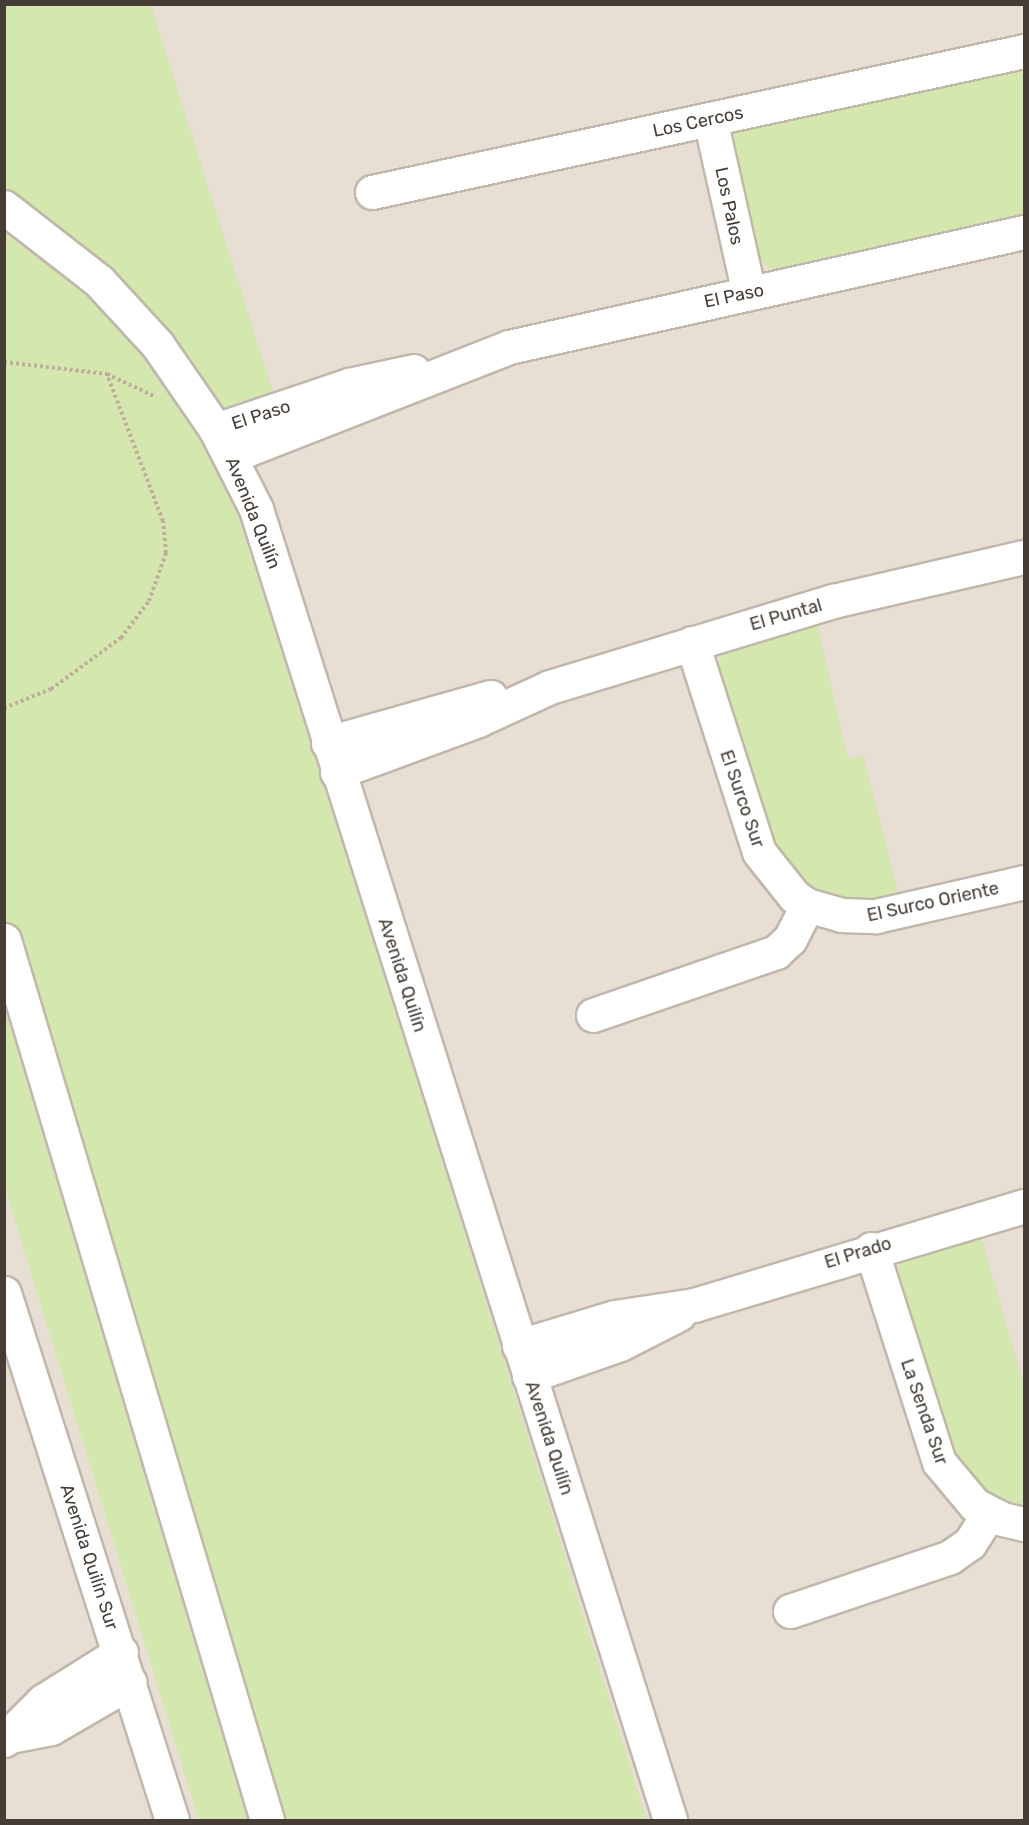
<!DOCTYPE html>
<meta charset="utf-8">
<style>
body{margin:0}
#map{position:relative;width:1029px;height:1825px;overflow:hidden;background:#f3ede6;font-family:Rubik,sans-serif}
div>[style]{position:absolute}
.residential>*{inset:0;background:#e7ded4;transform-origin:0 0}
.green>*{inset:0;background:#d4e7ae}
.path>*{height:4px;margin-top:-2px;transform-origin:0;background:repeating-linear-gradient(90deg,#c0ae9a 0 3px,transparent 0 6px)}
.roads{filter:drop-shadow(2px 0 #c1b7ab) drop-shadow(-2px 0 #c1b7ab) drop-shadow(0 2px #c1b7ab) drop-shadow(0 -2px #c1b7ab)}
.minor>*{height:33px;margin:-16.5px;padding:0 16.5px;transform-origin:16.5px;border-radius:16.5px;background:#fff}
span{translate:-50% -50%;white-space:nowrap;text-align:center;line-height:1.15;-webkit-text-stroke:6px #fff;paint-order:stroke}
.street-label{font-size:18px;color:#453d35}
.frame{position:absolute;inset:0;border:6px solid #453d35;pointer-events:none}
</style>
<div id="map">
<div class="residential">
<div style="left:5px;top:5px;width:1019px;height:1815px"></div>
</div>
<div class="green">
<div style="clip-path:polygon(4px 5px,151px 5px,275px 398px,227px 411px,220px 407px,5px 194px)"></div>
<div style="clip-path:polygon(1024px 67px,1024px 213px,788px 270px,769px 268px,760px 260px,730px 147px,738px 131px)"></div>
<div style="clip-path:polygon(4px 225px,85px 286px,145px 350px,198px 428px,243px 519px,647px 1820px,199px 1820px,5px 1188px)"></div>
<div style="clip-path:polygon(817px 622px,848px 759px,863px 755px,900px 898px,854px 903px,809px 890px,774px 852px,717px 667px,726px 649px)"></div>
<div style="clip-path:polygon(981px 1235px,1024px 1385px,1024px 1506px,985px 1491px,961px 1466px,897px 1282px,900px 1264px,909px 1256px)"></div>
</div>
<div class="path">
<div style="left:4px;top:362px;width:104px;rotate:6.6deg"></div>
<div style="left:107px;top:374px;width:54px;rotate:25.1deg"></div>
<div style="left:4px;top:708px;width:51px;rotate:-22deg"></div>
<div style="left:51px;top:689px;width:87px;rotate:-36.1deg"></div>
<div style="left:121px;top:638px;width:46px;rotate:-52.9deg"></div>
<div style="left:149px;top:601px;width:51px;rotate:-70.5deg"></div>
<div style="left:166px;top:553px;width:32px;rotate:-95deg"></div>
<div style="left:163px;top:521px;width:157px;rotate:-110.9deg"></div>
</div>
<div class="roads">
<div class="minor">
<div style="left:710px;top:119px;width:178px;rotate:77.4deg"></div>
<div style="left:372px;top:192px;width:667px;rotate:-12.2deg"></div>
<div style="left:4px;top:207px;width:120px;rotate:37.9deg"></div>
<div style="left:99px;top:281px;width:86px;rotate:47.4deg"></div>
<div style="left:157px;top:344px;width:104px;rotate:55.5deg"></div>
<div style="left:216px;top:430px;width:89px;rotate:63.1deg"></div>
<div style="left:256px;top:509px;width:1375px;rotate:72.47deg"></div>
<div style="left:216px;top:430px;width:140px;rotate:-18.7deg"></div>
<div style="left:349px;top:385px;width:66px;rotate:-12.2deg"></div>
<div style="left:231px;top:456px;width:299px;rotate:-21.4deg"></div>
<div style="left:509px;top:347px;width:528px;rotate:-12.59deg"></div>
<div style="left:692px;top:643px;width:219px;rotate:72.2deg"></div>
<div style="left:759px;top:852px;width:56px;rotate:51.5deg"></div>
<div style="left:794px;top:896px;width:16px;rotate:35deg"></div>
<div style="left:807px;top:905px;width:35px;rotate:16deg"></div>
<div style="left:841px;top:915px;width:35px;rotate:2deg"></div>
<div style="left:876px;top:916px;width:152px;rotate:-12.9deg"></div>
<div style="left:328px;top:743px;width:169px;rotate:-15.8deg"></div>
<div style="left:337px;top:772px;width:150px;rotate:-20.2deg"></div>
<div style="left:478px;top:720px;width:79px;rotate:-24.6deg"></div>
<div style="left:550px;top:687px;width:296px;rotate:-16.9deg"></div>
<div style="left:833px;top:601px;width:196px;rotate:-13deg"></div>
<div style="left:4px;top:940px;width:918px;rotate:73.36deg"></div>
<div style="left:593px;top:1015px;width:194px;rotate:-19deg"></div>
<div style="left:776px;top:952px;width:19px;rotate:-43deg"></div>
<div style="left:790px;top:939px;width:38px;rotate:-63deg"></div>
<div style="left:871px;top:1249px;width:224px;rotate:72.3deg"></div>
<div style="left:939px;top:1462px;width:56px;rotate:50.1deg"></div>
<div style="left:975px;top:1505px;width:30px;rotate:27deg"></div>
<div style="left:1002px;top:1519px;width:23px;rotate:13deg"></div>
<div style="left:4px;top:1293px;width:553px;rotate:72.32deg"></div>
<div style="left:519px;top:1346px;width:100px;rotate:-16.8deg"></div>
<div style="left:615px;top:1317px;width:80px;rotate:-8.6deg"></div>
<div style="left:694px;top:1305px;width:345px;rotate:-16.7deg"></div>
<div style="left:529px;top:1376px;width:96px;rotate:-19.4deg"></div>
<div style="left:620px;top:1344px;width:66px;rotate:-27deg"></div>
<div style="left:790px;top:1611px;width:169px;rotate:-18.6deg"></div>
<div style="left:950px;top:1557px;width:24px;rotate:-35deg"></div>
<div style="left:970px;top:1543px;width:34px;rotate:-58deg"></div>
<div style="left:10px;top:1736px;width:42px;rotate:-11deg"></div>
<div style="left:51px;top:1728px;width:91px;rotate:-30.2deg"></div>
<div style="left:4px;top:1740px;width:55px;rotate:-45deg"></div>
<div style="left:43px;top:1701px;width:92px;rotate:-32.1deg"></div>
</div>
</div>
<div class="street-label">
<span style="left:698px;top:122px;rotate:-12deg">Los Cercos</span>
<span style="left:729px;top:206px;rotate:78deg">Los Palos</span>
<span style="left:734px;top:296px;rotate:-12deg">El Paso</span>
<span style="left:261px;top:415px;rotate:-18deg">El Paso</span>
<span style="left:253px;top:513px;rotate:68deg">Avenida Quilín</span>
<span style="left:786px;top:615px;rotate:-16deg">El Puntal</span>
<span style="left:742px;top:799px;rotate:71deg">El Surco Sur</span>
<span style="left:933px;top:902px;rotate:-12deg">El Surco Oriente</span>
<span style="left:402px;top:975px;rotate:72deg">Avenida Quilín</span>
<span style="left:858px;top:1253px;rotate:-17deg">El Prado</span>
<span style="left:924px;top:1412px;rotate:71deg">La Senda Sur</span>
<span style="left:549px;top:1438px;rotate:72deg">Avenida Quilín</span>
<span style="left:89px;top:1557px;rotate:72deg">Avenida Quilín Sur</span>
</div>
<div class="frame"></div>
</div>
